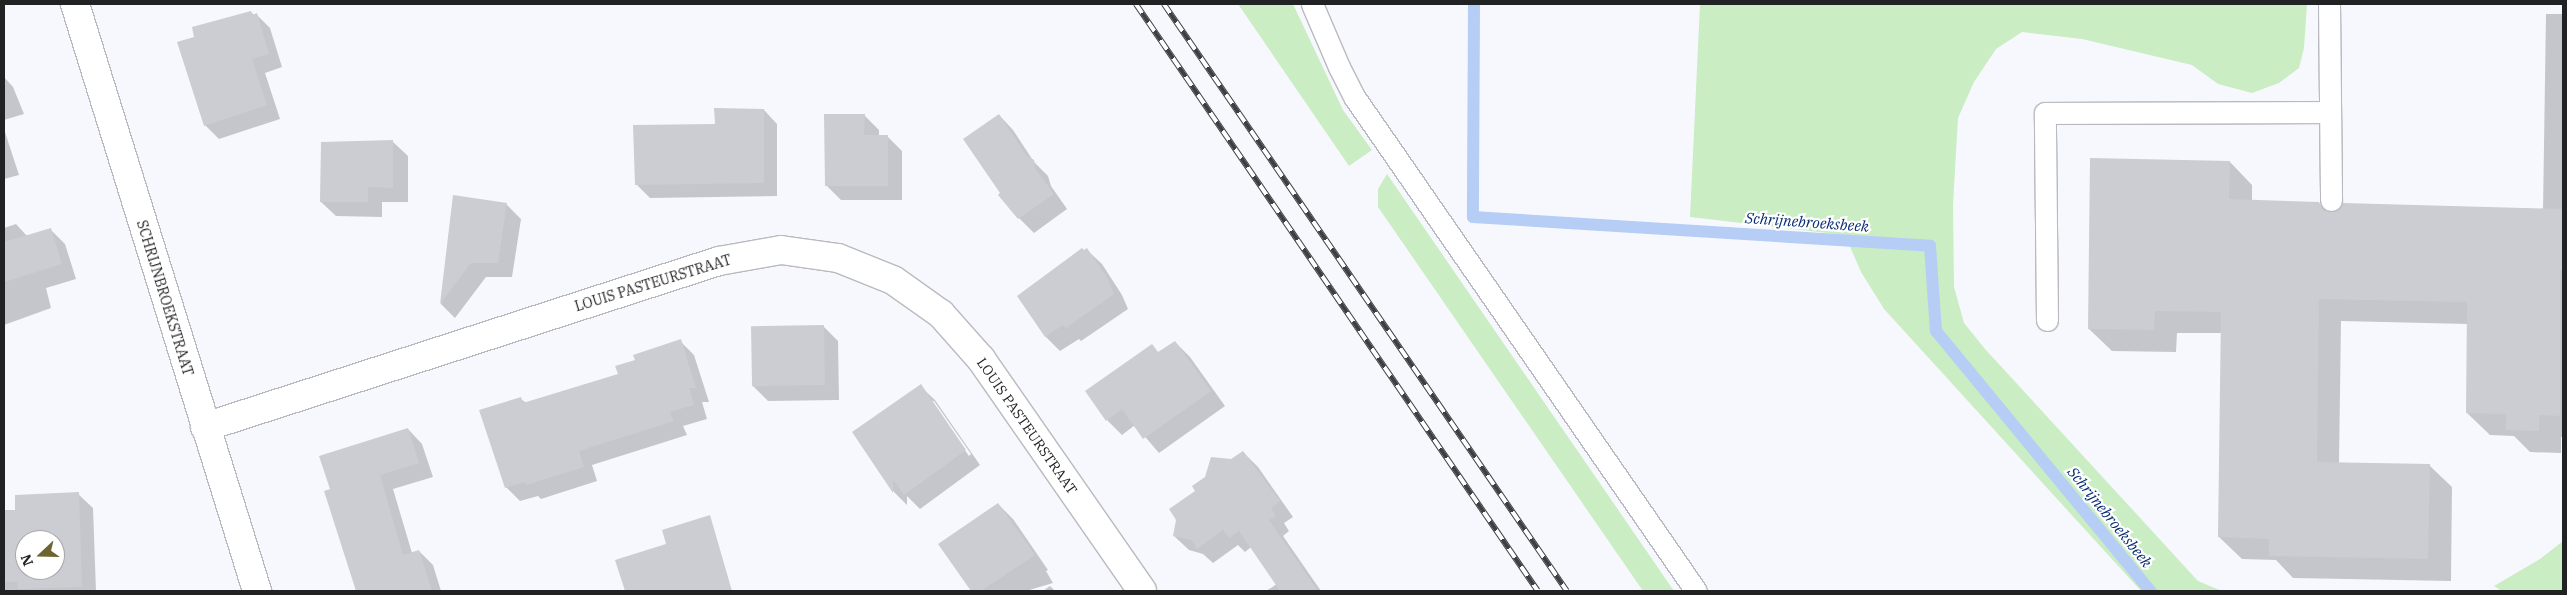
<!DOCTYPE html>
<style>
body{margin:0}
#map{position:relative;width:2567px;height:595px;overflow:hidden;background:#f7f8fe;font-family:"IBM Plex Serif",serif}
div>[style]{position:absolute}
.green>*{inset:0;background:#caedc3}
.shadow>*{inset:0;background:#0003}
.stream>*{height:12px;margin:-6px;padding:0 6px;transform-origin:6px;border-radius:6px;background:#b6cdf5}
.building>*{inset:0;background:#cbcdd2;transform-origin:0 0}
.roads{filter:drop-shadow(1px 0 #b9babf) drop-shadow(-1px 0 #b9babf) drop-shadow(0 1px #b9babf) drop-shadow(0 -1px #b9babf)}
.service>*{height:21px;margin:-10.5px;padding:0 10.5px;transform-origin:10.5px;border-radius:10.5px;background:#fff}
.minor>*{height:28px;margin:-14px;padding:0 14px;transform-origin:14px;border-radius:14px;background:#fff}
.rail>*{height:5.5px;margin-top:-2.75px;transform-origin:0;background:repeating-linear-gradient(90deg,#fff 0 11px,#3e3f42 0 22px);box-sizing:border-box;border-block:1px solid #3e3f42}
span{translate:-50% -50%;white-space:nowrap;text-align:center;line-height:1.15;-webkit-text-stroke:4.5px #fff;paint-order:stroke}
.street-label{font-size:14px;color:#212224}
.water-label{font-size:15px;color:#072b75;font-style:italic}
.frame{position:absolute;inset:0;border:5px solid #212224;pointer-events:none}
.north{position:absolute;left:15px;top:530px;width:50px;height:50px;box-sizing:border-box;background:#fff;border:1px solid #a6a7a7;border-radius:50%;rotate:249deg;font-size:14px;font-weight:700;line-height:20px;text-align:center;color:#212224}
.north::after{content:'';display:block;margin:auto;width:18px;height:22px;background:#6e6430;clip-path:polygon(50% 0,100% 100%,50% 72%,0 100%)}
</style>
<div id="map">
<div class="green">
<div style="clip-path:polygon(1238px 4px,1293px 4px,1343px 110px,1372px 150px,1349px 166px)"></div>
<div style="clip-path:polygon(1700px 4px,2307px 4px,2304px 48px,2299px 68px,2279px 83px,2252px 93px,2218px 84px,2192px 65px,2082px 39px,2022px 32px,1996px 49px,1974px 82px,1958px 118px,1953px 205px,1954px 287px,1964px 323px,1985px 349px,2198px 581px,2222px 591px,2141px 591px,1884px 309px,1861px 272px,1845px 235px,1690px 217px)"></div>
<div style="clip-path:polygon(1387px 174px,1674px 591px,1643px 591px,1378px 207px,1378px 189px)"></div>
<div style="clip-path:polygon(2563px 541px,2563px 591px,2502px 591px,2494px 586px,2540px 559px)"></div>
</div>
<div class="shadow">
<div style="clip-path:polygon(251px 12px,254px 15px,256px 14px,270px 28px,282px 67px,265px 73px,280px 119px,219px 139px,205px 125px,196px 38px)"></div>
<div style="clip-path:polygon(2546px 14px,2563px 14px,2563px 437px,2561px 437px,2561px 453px,2530px 452px,2514px 436px,2490px 435px,2467px 413px,2468px 324px,2341px 321px,2339px 463px,2429px 465px,2452px 487px,2451px 581px,2293px 578px,2276px 560px,2242px 559px,2219px 537px,2222px 333px,2177px 333px,2176px 352px,2112px 351px,2089px 329px,2230px 162px,2252px 185px,2252px 201px,2318px 203px,2328px 213px,2543px 210px)"></div>
<div style="clip-path:polygon(4px 77px,13px 87px,24px 114px,4px 120px)"></div>
<div style="clip-path:polygon(764px 110px,777px 124px,777px 196px,650px 198px,637px 185px,716px 125px)"></div>
<div style="clip-path:polygon(864px 115px,879px 130px,879px 136px,887px 136px,902px 151px,902px 200px,841px 200px,826px 185px)"></div>
<div style="clip-path:polygon(999px 115px,1013px 130px,1034px 162px,1048px 176px,1051px 186px,1067px 209px,1034px 233px,1019px 218px)"></div>
<div style="clip-path:polygon(4px 129px,19px 175px,4px 179px)"></div>
<div style="clip-path:polygon(393px 142px,408px 156px,408px 202px,382px 202px,382px 217px,336px 216px,321px 202px)"></div>
<div style="clip-path:polygon(454px 197px,506px 204px,521px 219px,512px 277px,486px 277px,455px 318px,441px 304px)"></div>
<div style="clip-path:polygon(16px 224px,27px 236px,50px 229px,65px 244px,76px 279px,46px 288px,51px 308px,4px 325px,4px 228px)"></div>
<div style="clip-path:polygon(1087px 250px,1102px 264px,1122px 295px,1128px 309px,1081px 341px,1079px 339px,1060px 351px,1046px 337px,1018px 296px)"></div>
<div style="clip-path:polygon(823px 326px,838px 341px,839px 400px,768px 401px,753px 386px)"></div>
<div style="clip-path:polygon(680px 341px,694px 355px,709px 402px,702px 402px,707px 419px,683px 426px,687px 435px,592px 465px,597px 481px,541px 499px,538px 496px,520px 501px,506px 487px,521px 399px,526px 403px,619px 375px,637px 360px)"></div>
<div style="clip-path:polygon(1175px 342px,1190px 357px,1225px 406px,1159px 453px,1135px 425px,1122px 435px,1107px 420px,1159px 353px)"></div>
<div style="clip-path:polygon(evenodd,920px 386px,935px 400px,980px 465px,920px 509px,907px 496px,907px 505px,894px 492px,853px 432px,920px 386px,930px 401px,934px 401px,971px 454px,969px 456px,930px 401px)"></div>
<div style="clip-path:polygon(408px 429px,422px 444px,433px 477px,393px 489px,412px 553px,419px 551px,433px 565px,441px 591px,357px 591px,339px 529px,332px 490px)"></div>
<div style="clip-path:polygon(1243px 452px,1258px 467px,1293px 517px,1284px 523px,1289px 531px,1283px 536px,1321px 591px,1266px 591px,1277px 584px,1251px 547px,1245px 552px,1238px 545px,1213px 563px,1203px 554px,1189px 550px,1174px 536px,1197px 491px)"></div>
<div style="clip-path:polygon(evenodd,78px 494px,93px 508px,96px 591px,4px 591px,4px 511px,16px 511px,78px 494px,25px 540px,55px 540px,55px 570px,25px 570px,25px 540px)"></div>
<div style="clip-path:polygon(998px 504px,1013px 519px,1048px 570px,1046px 571px,1053px 583px,1026px 591px,973px 591px,971px 589px)"></div>
<div style="clip-path:polygon(1050px 586px,1055px 591px,1043px 591px)"></div>
</div>
<div class="stream">
<div style="left:1474px;top:4px;width:213px;rotate:90.3deg"></div>
<div style="left:1473px;top:217px;width:458px;rotate:3.6deg"></div>
<div style="left:1930px;top:246px;width:85px;rotate:86deg"></div>
<div style="left:1936px;top:331px;width:337px;rotate:50.5deg"></div>
</div>
<div class="building">
<div style="clip-path:polygon(251px 11px,252px 15px,257px 13px,269px 54px,252px 59px,267px 105px,204px 126px,177px 42px,194px 37px,192px 27px)"></div>
<div style="clip-path:polygon(714px 108px,764px 109px,764px 183px,635px 185px,633px 125px,715px 124px)"></div>
<div style="clip-path:polygon(824px 114px,865px 114px,864px 135px,888px 135px,888px 186px,825px 186px)"></div>
<div style="clip-path:polygon(999px 114px,1026px 155px,1034px 160px,1036px 170px,1054px 194px,1018px 219px,998px 195px,1000px 193px,963px 139px)"></div>
<div style="clip-path:polygon(393px 140px,393px 188px,368px 187px,368px 202px,320px 202px,321px 142px)"></div>
<div style="clip-path:polygon(2090px 158px,2230px 161px,2229px 199px,2319px 202px,2324px 211px,2331px 212px,2338px 210px,2343px 203px,2563px 209px,2563px 270px,2560px 270px,2560px 416px,2539px 415px,2539px 431px,2506px 430px,2506px 414px,2466px 413px,2467px 302px,2319px 299px,2317px 462px,2430px 464px,2428px 559px,2269px 556px,2269px 539px,2218px 537px,2221px 312px,2155px 311px,2154px 330px,2088px 329px)"></div>
<div style="clip-path:polygon(453px 195px,507px 203px,498px 263px,471px 263px,440px 304px)"></div>
<div style="clip-path:polygon(51px 228px,62px 264px,4px 282px,4px 242px)"></div>
<div style="clip-path:polygon(1082px 248px,1084px 250px,1087px 248px,1108px 279px,1114px 294px,1066px 328px,1063px 325px,1045px 337px,1017px 296px)"></div>
<div style="left:824px;top:325px;width:60px;height:73px;rotate:89deg"></div>
<div style="clip-path:polygon(681px 339px,696px 388px,689px 388px,694px 405px,670px 412px,674px 421px,579px 451px,584px 467px,526px 485px,525px 482px,505px 488px,479px 410px,521px 397px,523px 403px,618px 374px,615px 366px,635px 360px,633px 355px)"></div>
<div style="clip-path:polygon(1175px 341px,1211px 391px,1143px 439px,1122px 409px,1106px 421px,1085px 391px,1152px 344px,1158px 352px)"></div>
<div style="clip-path:polygon(921px 384px,966px 450px,904px 495px,893px 479px,893px 493px,852px 432px)"></div>
<div style="clip-path:polygon(408px 428px,419px 463px,380px 475px,403px 555px,419px 550px,432px 591px,356px 591px,324px 491px,330px 489px,319px 456px)"></div>
<div style="clip-path:polygon(1243px 451px,1280px 501px,1271px 508px,1276px 516px,1269px 520px,1318px 591px,1280px 591px,1239px 531px,1229px 538px,1223px 530px,1197px 549px,1192px 540px,1173px 536px,1176px 520px,1169px 509px,1195px 491px,1192px 486px,1205px 477px,1211px 457px,1231px 459px)"></div>
<div style="clip-path:polygon(evenodd,79px 492px,82px 587px,18px 589px,17px 582px,4px 582px,4px 510px,15px 510px,15px 495px,79px 492px,25px 540px,55px 540px,55px 570px,25px 570px,25px 540px)"></div>
<div style="clip-path:polygon(998px 503px,1035px 555px,981px 591px,971px 591px,938px 544px)"></div>
<div style="clip-path:polygon(710px 515px,732px 591px,625px 591px,615px 560px,666px 544px,662px 530px)"></div>
</div>
<div class="roads">
<div class="service">
<div style="left:1312px;top:4px;width:69px;rotate:66.8deg"></div>
<div style="left:1339px;top:67px;width:35px;rotate:63deg"></div>
<div style="left:1355px;top:98px;width:599px;rotate:55.33deg"></div>
<div style="left:2329px;top:4px;width:196px;rotate:89.4deg"></div>
<div style="left:2047px;top:320px;width:207px;rotate:-90.6deg"></div>
<div style="left:2045px;top:113px;width:285px;rotate:-0.2deg"></div>
</div>
<div class="minor">
<div style="left:75px;top:4px;width:615px;rotate:72.77deg"></div>
<div style="left:205px;top:427px;width:540px;rotate:-17.9deg"></div>
<div style="left:719px;top:261px;width:63px;rotate:-10.1deg"></div>
<div style="left:781px;top:250px;width:58px;rotate:8deg"></div>
<div style="left:838px;top:258px;width:59px;rotate:21.8deg"></div>
<div style="left:893px;top:280px;width:59px;rotate:35.3deg"></div>
<div style="left:941px;top:314px;width:60px;rotate:48.4deg"></div>
<div style="left:981px;top:359px;width:282px;rotate:55.2deg"></div>
</div>
</div>
<div class="rail">
<div style="left:1136px;top:4px;width:711px;rotate:55.6deg"></div>
<div style="left:1164px;top:4px;width:712px;rotate:55.53deg"></div>
</div>
<div class="street-label">
<span style="left:653px;top:283px;rotate:-17deg">LOUIS PASTEURSTRAAT</span>
<span style="left:165px;top:298px;rotate:73deg">SCHRIJNBROEKSTRAAT</span>
<span style="left:1027px;top:426px;rotate:55deg">LOUIS PASTEURSTRAAT</span>
</div>
<div class="water-label">
<span style="left:1807px;top:222px;rotate:4deg">Schrijnebroeksbeek</span>
<span style="left:2110px;top:517px;rotate:51deg">Schrijnebroeksbeek</span>
</div>
<div class="frame"></div>
<div class="north">N</div>
</div>
